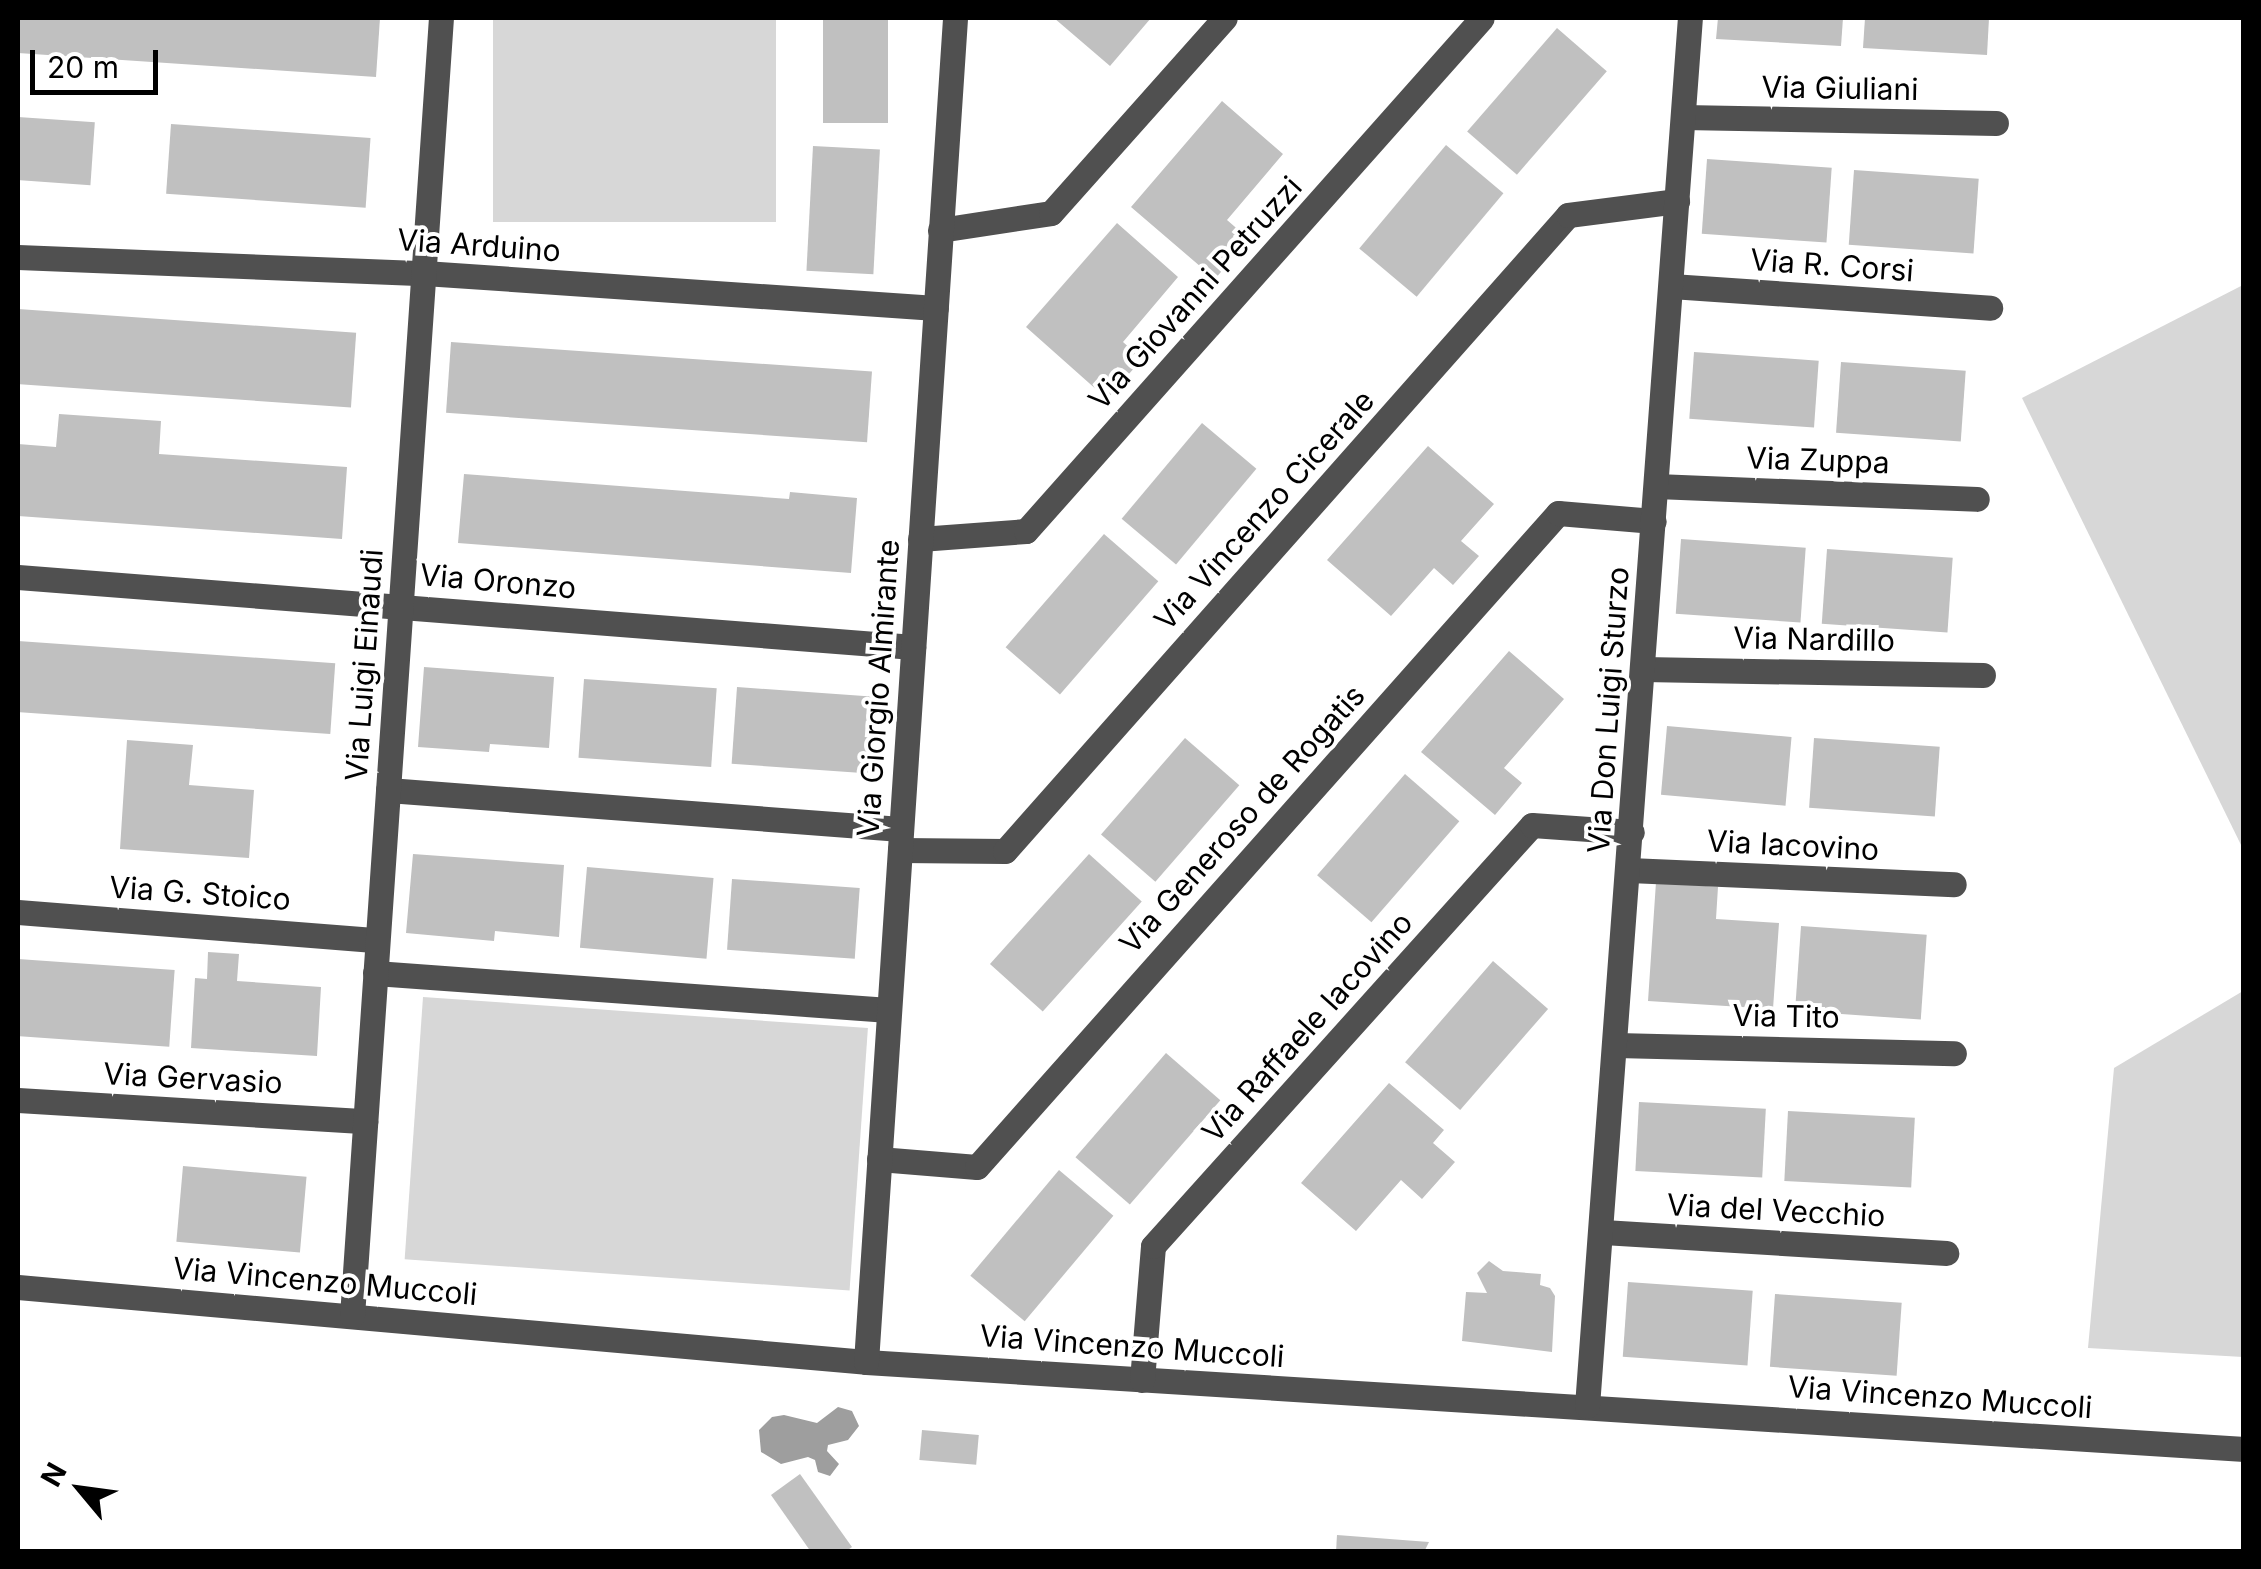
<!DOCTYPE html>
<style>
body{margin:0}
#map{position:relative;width:2261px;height:1569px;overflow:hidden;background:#fff;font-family:Inter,sans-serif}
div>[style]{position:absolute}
.green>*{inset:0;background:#d7d7d7;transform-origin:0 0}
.water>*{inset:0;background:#9e9e9e}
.building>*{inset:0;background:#c0c0c0;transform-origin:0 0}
.minor>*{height:25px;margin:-12.5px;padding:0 12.5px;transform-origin:12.5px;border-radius:12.5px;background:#505050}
span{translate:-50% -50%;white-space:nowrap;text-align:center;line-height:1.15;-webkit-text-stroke:8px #fff;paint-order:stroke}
.street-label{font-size:30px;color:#000}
.frame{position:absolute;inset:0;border:20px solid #000;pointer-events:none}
.north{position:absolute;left:30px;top:1439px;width:100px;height:100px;-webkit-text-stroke:8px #fff;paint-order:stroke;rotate:299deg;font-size:28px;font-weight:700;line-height:40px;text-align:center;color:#000}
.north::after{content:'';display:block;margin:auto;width:35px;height:45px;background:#000;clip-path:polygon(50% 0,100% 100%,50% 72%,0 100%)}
.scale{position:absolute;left:30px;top:50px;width:128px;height:45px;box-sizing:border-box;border:5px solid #000;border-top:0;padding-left:12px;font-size:30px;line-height:35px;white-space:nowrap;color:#000;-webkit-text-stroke:8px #fff;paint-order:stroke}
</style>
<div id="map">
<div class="green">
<div style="left:493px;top:18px;width:283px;height:204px"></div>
<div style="clip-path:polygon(2243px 285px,2243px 849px,2022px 398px)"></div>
<div style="clip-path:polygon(2243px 991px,2243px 1357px,2088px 1348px,2114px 1068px)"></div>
<div style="left:423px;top:997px;width:446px;height:263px;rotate:4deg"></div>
</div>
<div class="water">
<div style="clip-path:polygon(838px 1407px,852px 1411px,859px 1426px,848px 1440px,828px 1445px,827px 1451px,839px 1464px,830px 1476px,818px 1472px,815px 1460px,808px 1457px,781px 1464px,761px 1452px,759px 1430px,772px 1417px,784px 1415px,817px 1423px)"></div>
</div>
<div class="building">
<div style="clip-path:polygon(18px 18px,380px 18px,376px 77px,18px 53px)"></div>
<div style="left:823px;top:18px;width:65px;height:105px"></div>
<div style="clip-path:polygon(1054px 18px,1151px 18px,1110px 66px)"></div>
<div style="clip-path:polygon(1718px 18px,1843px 18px,1841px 46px,1716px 39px)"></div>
<div style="clip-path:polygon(1865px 18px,1989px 18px,1987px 55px,1863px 48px)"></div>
<div style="left:1557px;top:28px;width:66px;height:137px;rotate:41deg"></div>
<div style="clip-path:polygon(1222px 101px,1283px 154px,1227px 220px,1249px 239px,1215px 279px,1131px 207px)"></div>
<div style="left:18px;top:117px;width:77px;height:63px;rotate:4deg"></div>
<div style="left:171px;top:124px;width:200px;height:70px;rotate:4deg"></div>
<div style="left:1446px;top:145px;width:75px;height:135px;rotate:40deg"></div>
<div style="left:813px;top:146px;width:67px;height:125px;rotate:3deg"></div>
<div style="left:1707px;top:159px;width:125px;height:75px;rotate:4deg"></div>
<div style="left:1854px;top:170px;width:125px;height:75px;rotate:4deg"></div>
<div style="clip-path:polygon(1117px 223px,1178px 277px,1123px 342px,1142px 359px,1107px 399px,1026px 327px)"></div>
<div style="left:18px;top:309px;width:339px;height:75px;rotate:4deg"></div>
<div style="left:451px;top:342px;width:422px;height:71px;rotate:4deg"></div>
<div style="left:1694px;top:352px;width:125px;height:67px;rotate:4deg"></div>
<div style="left:1841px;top:362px;width:125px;height:71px;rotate:4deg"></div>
<div style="clip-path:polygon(59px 414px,161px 421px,159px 454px,347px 467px,342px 539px,18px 516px,18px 444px,56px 447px)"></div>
<div style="left:1202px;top:423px;width:71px;height:125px;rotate:40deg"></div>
<div style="clip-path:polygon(1428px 446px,1494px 504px,1461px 541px,1479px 556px,1453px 585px,1434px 568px,1391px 616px,1327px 560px)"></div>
<div style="clip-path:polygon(464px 474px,789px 499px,790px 492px,857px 498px,851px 573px,458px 543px)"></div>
<div style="left:1104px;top:534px;width:72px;height:150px;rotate:41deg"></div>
<div style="left:1681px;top:539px;width:125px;height:75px;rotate:4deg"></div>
<div style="left:1827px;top:549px;width:126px;height:75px;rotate:4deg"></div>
<div style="left:18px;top:641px;width:318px;height:71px;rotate:4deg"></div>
<div style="clip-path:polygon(1509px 651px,1564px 699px,1504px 768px,1522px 783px,1495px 815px,1421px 752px)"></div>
<div style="clip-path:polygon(424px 667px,554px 677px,549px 748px,490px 744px,489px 752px,418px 747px)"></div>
<div style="left:584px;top:679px;width:133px;height:79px;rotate:4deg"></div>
<div style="left:737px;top:687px;width:138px;height:77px;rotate:4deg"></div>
<div style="left:1667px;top:726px;width:125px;height:69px;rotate:5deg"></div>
<div style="left:1185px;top:738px;width:72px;height:128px;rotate:41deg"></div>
<div style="left:1814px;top:738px;width:126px;height:70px;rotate:4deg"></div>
<div style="clip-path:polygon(127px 740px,193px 745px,189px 785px,254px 790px,249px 858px,120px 849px)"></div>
<div style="left:1405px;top:774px;width:72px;height:134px;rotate:41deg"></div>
<div style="clip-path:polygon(413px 854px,564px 865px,559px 937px,495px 931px,494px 941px,406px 933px)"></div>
<div style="left:1089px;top:854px;width:71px;height:148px;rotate:42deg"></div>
<div style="left:587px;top:867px;width:127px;height:81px;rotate:5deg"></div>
<div style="left:732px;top:879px;width:128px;height:71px;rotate:4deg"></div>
<div style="clip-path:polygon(1656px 882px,1718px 887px,1716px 919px,1779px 923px,1773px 1009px,1648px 1001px)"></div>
<div style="left:1801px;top:926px;width:126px;height:85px;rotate:4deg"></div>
<div style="clip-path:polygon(208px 952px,239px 954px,237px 981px,321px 987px,317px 1056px,191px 1048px,195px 978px,207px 979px)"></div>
<div style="left:18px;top:959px;width:157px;height:77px;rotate:4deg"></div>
<div style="left:1493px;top:961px;width:73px;height:134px;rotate:41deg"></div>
<div style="left:1166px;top:1053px;width:72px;height:138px;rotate:41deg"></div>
<div style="clip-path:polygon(1389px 1083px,1444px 1130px,1433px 1143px,1455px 1162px,1422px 1199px,1401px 1180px,1356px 1231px,1301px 1183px)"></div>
<div style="left:1639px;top:1102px;width:127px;height:69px;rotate:3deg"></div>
<div style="left:1788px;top:1111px;width:127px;height:70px;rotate:3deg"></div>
<div style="left:183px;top:1166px;width:124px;height:76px;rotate:5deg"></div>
<div style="left:1059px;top:1170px;width:71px;height:138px;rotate:40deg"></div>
<div style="clip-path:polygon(1489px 1261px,1503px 1271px,1541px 1274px,1540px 1285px,1550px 1288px,1555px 1296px,1552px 1352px,1462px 1341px,1466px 1292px,1487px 1293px,1477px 1273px)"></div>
<div style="left:1628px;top:1282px;width:125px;height:75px;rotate:4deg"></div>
<div style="left:1775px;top:1294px;width:127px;height:73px;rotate:4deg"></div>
<div style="left:922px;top:1430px;width:57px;height:30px;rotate:5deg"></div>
<div style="clip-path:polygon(800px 1474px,852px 1547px,845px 1552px,811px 1552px,771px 1495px)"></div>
<div style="clip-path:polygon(1337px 1535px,1429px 1542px,1424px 1552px,1336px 1552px)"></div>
</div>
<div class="minor">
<div style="left:1683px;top:117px;width:313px;rotate:1.1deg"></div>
<div style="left:940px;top:230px;width:112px;rotate:-8.7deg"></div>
<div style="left:1051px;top:213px;width:261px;rotate:-48.3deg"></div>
<div style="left:18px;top:257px;width:406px;rotate:2.3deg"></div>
<div style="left:424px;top:273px;width:513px;rotate:3.91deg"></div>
<div style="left:1671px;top:286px;width:320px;rotate:3.9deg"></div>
<div style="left:1656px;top:486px;width:321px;rotate:2.3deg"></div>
<div style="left:920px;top:539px;width:106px;rotate:-4.3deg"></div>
<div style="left:1026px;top:531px;width:686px;rotate:-48.37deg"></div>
<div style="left:18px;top:577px;width:898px;rotate:4.47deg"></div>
<div style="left:1643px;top:669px;width:340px;rotate:1deg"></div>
<div style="left:388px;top:790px;width:514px;rotate:4.35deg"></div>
<div style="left:900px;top:850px;width:105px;rotate:0.5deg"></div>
<div style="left:1005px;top:851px;width:849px;rotate:-48.48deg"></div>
<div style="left:1568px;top:215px;width:110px;rotate:-7.3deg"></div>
<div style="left:1629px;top:870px;width:325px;rotate:2.5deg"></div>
<div style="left:18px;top:912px;width:360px;rotate:4.5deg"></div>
<div style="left:375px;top:973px;width:515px;rotate:4.12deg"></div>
<div style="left:1616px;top:1045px;width:338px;rotate:1.4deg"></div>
<div style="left:18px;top:1100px;width:348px;rotate:3.5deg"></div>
<div style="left:879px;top:1159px;width:98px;rotate:4.7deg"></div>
<div style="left:977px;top:1167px;width:875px;rotate:-48.38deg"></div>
<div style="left:1558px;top:513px;width:96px;rotate:4.8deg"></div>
<div style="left:1603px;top:1232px;width:344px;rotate:3.5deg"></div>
<div style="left:18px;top:1287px;width:851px;rotate:5.05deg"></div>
<div style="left:866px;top:1362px;width:1381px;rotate:3.61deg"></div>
<div style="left:352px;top:1316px;width:1301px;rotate:-86.08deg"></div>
<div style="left:866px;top:1362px;width:1347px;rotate:-86.21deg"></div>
<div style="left:1142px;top:1380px;width:134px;rotate:-85.3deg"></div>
<div style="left:1153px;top:1246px;width:566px;rotate:-48.01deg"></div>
<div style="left:1532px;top:825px;width:100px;rotate:4deg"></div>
<div style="left:1587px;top:1406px;width:1392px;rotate:-85.76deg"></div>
</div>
<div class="street-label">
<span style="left:1840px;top:88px;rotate:1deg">Via Giuliani</span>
<span style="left:479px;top:245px;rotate:4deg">Via Arduino</span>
<span style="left:1832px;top:265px;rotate:4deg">Via R. Corsi</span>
<span style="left:1195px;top:293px;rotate:-48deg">Via Giovanni Petruzzi</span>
<span style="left:1818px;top:460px;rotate:2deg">Via Zuppa</span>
<span style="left:1264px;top:510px;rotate:-48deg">Via Vincenzo Cicerale</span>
<span style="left:498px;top:581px;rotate:5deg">Via Oronzo</span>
<span style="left:1814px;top:639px;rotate:1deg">Via Nardillo</span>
<span style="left:364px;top:665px;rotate:-86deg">Via Luigi Einaudi</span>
<span style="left:878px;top:688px;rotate:-86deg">Via Giorgio Almirante</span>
<span style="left:1608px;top:710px;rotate:-86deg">Via Don Luigi Sturzo</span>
<span style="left:1242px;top:819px;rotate:-48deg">Via Generoso de Rogatis</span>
<span style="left:1793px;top:845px;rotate:3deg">Via Iacovino</span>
<span style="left:200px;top:893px;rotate:4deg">Via G. Stoico</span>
<span style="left:1786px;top:1016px;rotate:1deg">Via Tito</span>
<span style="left:1307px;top:1027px;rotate:-48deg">Via Raffaele Iacovino</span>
<span style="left:193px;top:1078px;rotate:3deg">Via Gervasio</span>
<span style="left:1776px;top:1210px;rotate:3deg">Via del Vecchio</span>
<span style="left:325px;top:1281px;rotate:5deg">Via Vincenzo Muccoli</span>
<span style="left:1132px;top:1346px;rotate:4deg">Via Vincenzo Muccoli</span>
<span style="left:1940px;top:1397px;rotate:4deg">Via Vincenzo Muccoli</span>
</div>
<div class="frame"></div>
<div class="north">N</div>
<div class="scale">20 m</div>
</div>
